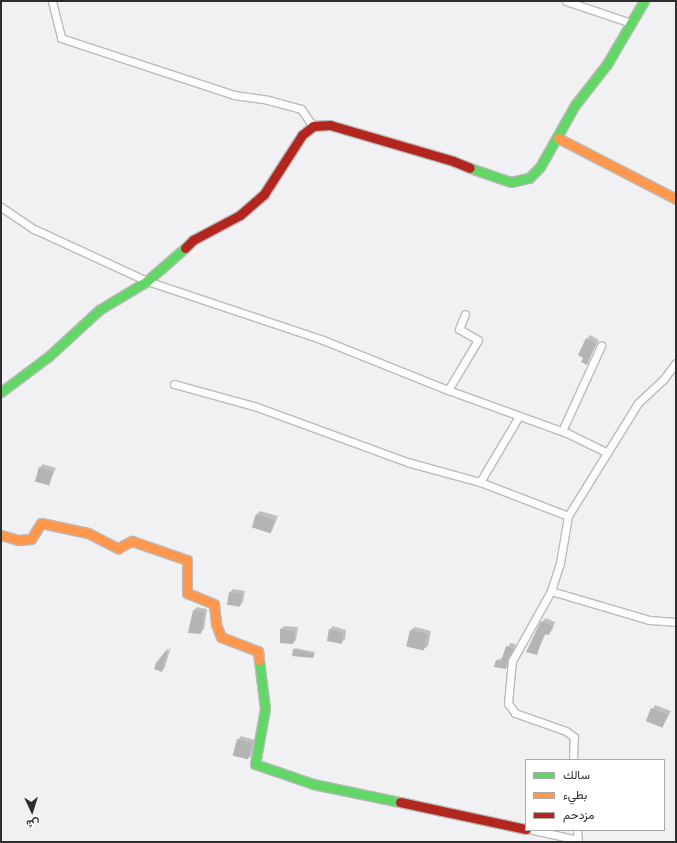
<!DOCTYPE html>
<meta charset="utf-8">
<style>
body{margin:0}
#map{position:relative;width:677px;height:843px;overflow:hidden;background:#f1f1f3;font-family:Spectral,Vazirmatn,serif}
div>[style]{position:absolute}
.shadow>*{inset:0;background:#0003}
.building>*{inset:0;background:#b4b4b5;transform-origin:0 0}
.roads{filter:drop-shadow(1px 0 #bbbbbc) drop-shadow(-1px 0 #bbbbbc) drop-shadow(0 1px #bbbbbc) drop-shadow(0 -1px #bbbbbc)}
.street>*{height:7px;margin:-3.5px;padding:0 3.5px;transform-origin:3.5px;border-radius:3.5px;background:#fdfdfd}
.fast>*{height:9px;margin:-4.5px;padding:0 4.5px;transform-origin:4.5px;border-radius:4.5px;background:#63d668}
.slow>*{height:9px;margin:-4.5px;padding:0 4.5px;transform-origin:4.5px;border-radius:4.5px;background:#ff974d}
.jam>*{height:9px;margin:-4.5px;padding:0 4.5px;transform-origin:4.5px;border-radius:4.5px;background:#b3261e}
span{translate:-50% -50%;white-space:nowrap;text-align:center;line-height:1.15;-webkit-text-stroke:3px #fff;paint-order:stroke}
.frame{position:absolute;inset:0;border:2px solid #2d2d2e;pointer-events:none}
.legend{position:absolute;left:525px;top:759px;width:140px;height:72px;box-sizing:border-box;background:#fff;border:1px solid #ababab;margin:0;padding:5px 7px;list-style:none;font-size:12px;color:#2d2d2e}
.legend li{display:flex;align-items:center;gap:8px;height:20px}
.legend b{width:20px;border:1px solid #ababab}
.north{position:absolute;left:12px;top:791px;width:40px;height:40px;-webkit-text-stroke:3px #fff;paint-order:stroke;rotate:176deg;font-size:11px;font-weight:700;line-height:16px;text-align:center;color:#2d2d2e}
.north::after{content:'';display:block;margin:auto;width:14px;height:18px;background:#2d2d2e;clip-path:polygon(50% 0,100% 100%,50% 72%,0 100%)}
</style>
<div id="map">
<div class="shadow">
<div style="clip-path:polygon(590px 335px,599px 340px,586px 364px,587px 339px)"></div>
<div style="clip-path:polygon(43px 464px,56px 468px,49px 483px,40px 467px)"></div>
<div style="clip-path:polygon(260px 511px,278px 516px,272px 531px,257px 514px)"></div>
<div style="clip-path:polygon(233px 589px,245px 591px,243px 602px,240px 606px,230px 592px)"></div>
<div style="clip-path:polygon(197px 607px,207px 609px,204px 629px,200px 633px,194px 610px)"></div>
<div style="clip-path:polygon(546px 618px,555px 622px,552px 631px,546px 633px,536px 654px,542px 622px)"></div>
<div style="clip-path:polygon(284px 626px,298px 627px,296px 640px,293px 643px,281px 629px)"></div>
<div style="clip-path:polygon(333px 626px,346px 630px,345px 639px,341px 643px,330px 629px)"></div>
<div style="clip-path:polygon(415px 627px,431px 631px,428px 646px,424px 649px,411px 630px)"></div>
<div style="clip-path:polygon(510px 643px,516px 644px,506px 668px,497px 660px,503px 658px)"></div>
<div style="clip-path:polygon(171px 647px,165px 667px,162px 671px,156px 664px)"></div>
<div style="clip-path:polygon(295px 648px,315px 652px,314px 656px,294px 655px)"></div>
<div style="clip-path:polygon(655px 705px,671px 711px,663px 726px,647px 720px)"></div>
<div style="clip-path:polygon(241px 736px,255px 740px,252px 755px,249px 758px,238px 740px)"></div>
</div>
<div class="building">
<div style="clip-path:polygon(586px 338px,596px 344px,587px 365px,581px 362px,583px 358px,578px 355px)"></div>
<div style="left:39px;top:467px;width:15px;height:15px;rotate:16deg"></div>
<div style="left:256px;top:514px;width:20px;height:14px;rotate:18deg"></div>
<div style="left:229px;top:592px;width:13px;height:13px;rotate:9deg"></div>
<div style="clip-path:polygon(193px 610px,204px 612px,201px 634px,188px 633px)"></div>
<div style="clip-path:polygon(541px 621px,552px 626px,549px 635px,544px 634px,537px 655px,526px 652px)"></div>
<div style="clip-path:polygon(280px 629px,295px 631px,293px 644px,280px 643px)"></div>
<div style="clip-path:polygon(329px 629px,343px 633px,342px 644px,327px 641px)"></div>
<div style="left:410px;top:630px;width:18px;height:17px;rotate:13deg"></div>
<div style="clip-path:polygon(506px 646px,514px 648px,508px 659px,506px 669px,494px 667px,496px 660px,501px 661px)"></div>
<div style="clip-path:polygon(168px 648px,162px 672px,154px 669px,156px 663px)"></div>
<div style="clip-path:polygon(293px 649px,314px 654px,313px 658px,292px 656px)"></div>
<div style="left:651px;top:708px;width:18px;height:14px;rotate:22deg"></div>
<div style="left:237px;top:739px;width:16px;height:17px;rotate:15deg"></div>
</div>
<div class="roads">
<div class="street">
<div style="left:52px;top:1px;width:38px;rotate:76deg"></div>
<div style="left:61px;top:38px;width:182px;rotate:18.2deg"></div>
<div style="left:234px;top:95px;width:34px;rotate:8deg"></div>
<div style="left:268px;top:100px;width:34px;rotate:15deg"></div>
<div style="left:301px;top:109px;width:21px;rotate:55deg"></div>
<div style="left:566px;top:1px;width:69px;rotate:18.7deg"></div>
<div style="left:1px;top:207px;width:40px;rotate:34deg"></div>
<div style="left:34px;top:229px;width:124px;rotate:24.7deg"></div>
<div style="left:147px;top:281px;width:186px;rotate:18.5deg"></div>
<div style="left:323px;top:340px;width:135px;rotate:21.8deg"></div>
<div style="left:448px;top:390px;width:127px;rotate:19.9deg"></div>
<div style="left:567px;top:433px;width:43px;rotate:26deg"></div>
<div style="left:174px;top:384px;width:86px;rotate:15.5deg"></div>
<div style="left:257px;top:407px;width:160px;rotate:20.1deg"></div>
<div style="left:407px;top:462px;width:76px;rotate:15.3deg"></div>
<div style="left:480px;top:482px;width:94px;rotate:21.1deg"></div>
<div style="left:568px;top:516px;width:48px;rotate:99.7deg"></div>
<div style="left:560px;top:563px;width:29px;rotate:108deg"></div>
<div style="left:448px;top:390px;width:58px;rotate:-59deg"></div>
<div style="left:478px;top:340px;width:22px;rotate:-150deg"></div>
<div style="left:459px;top:329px;width:16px;rotate:-68deg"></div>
<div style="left:562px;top:431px;width:94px;rotate:-65.4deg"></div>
<div style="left:480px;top:482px;width:77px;rotate:-59.4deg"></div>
<div style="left:568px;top:516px;width:133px;rotate:-58.2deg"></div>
<div style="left:638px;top:403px;width:34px;rotate:-43deg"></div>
<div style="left:663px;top:380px;width:21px;rotate:-53deg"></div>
<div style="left:573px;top:760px;width:23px;rotate:-88deg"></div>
<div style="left:574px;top:737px;width:10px;rotate:-143deg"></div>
<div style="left:566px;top:731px;width:54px;rotate:-160.6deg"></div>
<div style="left:515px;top:713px;width:12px;rotate:-125deg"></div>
<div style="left:508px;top:703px;width:42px;rotate:-84.6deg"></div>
<div style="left:512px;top:661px;width:80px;rotate:-60.9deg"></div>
<div style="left:551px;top:591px;width:102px;rotate:16.5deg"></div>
<div style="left:649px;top:620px;width:27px;rotate:4deg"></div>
<div style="left:533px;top:830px;width:46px;rotate:12.5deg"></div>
<div style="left:577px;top:830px;width:12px;rotate:85deg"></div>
</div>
<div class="fast">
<div style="left:470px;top:168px;width:43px;rotate:18.9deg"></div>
<div style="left:511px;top:182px;width:18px;rotate:-13deg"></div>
<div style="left:529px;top:178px;width:16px;rotate:-45deg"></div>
<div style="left:540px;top:167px;width:71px;rotate:-60.6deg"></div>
<div style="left:575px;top:105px;width:52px;rotate:-52deg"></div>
<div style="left:607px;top:64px;width:73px;rotate:-59.6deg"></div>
<div style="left:1px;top:392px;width:60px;rotate:-36.9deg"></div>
<div style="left:49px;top:356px;width:68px;rotate:-42.6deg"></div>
<div style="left:99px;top:310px;width:56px;rotate:-31.1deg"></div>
<div style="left:147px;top:281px;width:50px;rotate:-41deg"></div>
<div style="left:259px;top:660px;width:49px;rotate:83deg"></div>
<div style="left:265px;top:709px;width:56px;rotate:100.3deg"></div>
<div style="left:255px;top:764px;width:61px;rotate:19deg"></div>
<div style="left:313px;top:784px;width:89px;rotate:11.7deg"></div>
</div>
<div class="slow">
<div style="left:558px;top:138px;width:133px;rotate:27.3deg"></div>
<div style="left:1px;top:535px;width:18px;rotate:16deg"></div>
<div style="left:18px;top:540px;width:13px;rotate:-4deg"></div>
<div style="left:31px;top:539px;width:19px;rotate:-58deg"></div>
<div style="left:41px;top:523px;width:48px;rotate:12deg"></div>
<div style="left:88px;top:533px;width:34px;rotate:27deg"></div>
<div style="left:118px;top:548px;width:16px;rotate:-27deg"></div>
<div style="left:132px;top:541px;width:58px;rotate:19.1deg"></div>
<div style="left:187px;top:560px;width:33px;rotate:90deg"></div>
<div style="left:187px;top:593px;width:29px;rotate:22deg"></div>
<div style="left:214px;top:604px;width:20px;rotate:84deg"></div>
<div style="left:216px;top:624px;width:14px;rotate:69deg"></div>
<div style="left:221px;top:637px;width:40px;rotate:21deg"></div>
<div style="left:258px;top:651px;width:9px;rotate:84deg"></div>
</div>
<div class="jam">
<div style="left:185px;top:248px;width:11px;rotate:-45deg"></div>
<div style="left:193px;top:240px;width:53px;rotate:-28deg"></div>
<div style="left:240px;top:215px;width:32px;rotate:-41deg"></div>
<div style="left:264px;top:194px;width:70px;rotate:-57.2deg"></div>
<div style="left:302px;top:135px;width:14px;rotate:-39deg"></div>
<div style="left:313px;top:126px;width:17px;rotate:-3deg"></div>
<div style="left:330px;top:125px;width:128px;rotate:16.3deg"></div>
<div style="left:453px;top:161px;width:18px;rotate:22deg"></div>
<div style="left:400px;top:802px;width:129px;rotate:12.1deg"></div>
</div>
</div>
<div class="frame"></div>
<ul class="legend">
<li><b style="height:5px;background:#63d668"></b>سالك</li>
<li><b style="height:5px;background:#ff974d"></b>بطيء</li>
<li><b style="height:5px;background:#b3261e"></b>مزدحم</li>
</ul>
<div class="north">ش</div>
</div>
